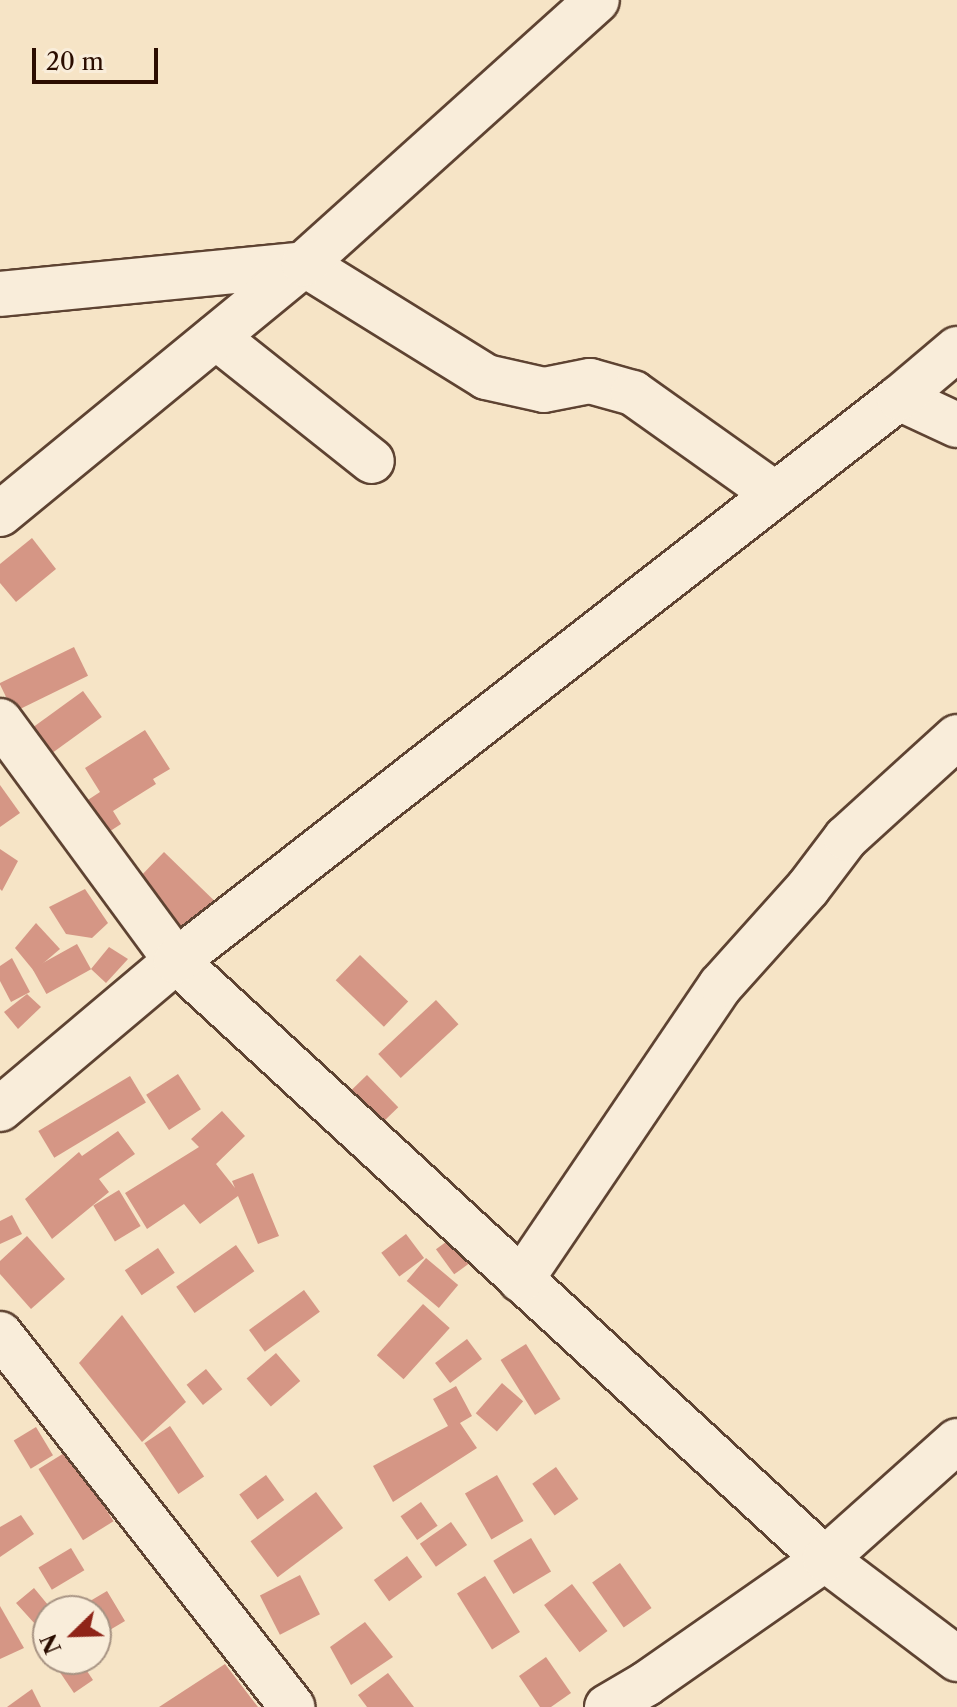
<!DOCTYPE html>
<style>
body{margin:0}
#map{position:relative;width:957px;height:1707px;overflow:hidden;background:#f6e4c6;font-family:"Libre Caslon Text",serif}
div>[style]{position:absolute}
.building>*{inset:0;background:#d59685;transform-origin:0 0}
.roads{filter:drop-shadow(2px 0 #5e4332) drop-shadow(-2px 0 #5e4332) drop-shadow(0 2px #5e4332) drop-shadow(0 -2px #5e4332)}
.minor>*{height:44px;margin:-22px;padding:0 22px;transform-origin:22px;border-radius:22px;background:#f9edda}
span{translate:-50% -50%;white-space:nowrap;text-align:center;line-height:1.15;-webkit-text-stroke:6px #f9edda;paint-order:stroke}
.north{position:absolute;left:32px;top:1595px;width:80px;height:80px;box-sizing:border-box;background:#f9edda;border:2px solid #a79383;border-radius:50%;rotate:247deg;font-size:22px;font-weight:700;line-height:32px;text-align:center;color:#2b0d00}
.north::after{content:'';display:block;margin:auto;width:28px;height:36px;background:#8f2418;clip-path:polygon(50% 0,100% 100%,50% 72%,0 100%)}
.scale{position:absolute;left:32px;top:48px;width:126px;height:36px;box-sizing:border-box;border:4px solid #2b0d00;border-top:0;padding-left:10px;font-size:24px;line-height:28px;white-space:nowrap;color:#2b0d00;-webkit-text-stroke:6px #f9edda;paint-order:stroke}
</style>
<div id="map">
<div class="building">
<div style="clip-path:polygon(32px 538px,56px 569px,16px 602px,0 583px,0 564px)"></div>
<div style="left:74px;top:647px;width:32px;height:83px;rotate:64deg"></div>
<div style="left:83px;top:691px;width:32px;height:69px;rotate:54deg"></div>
<div style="clip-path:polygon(145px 730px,170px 769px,153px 779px,156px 784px,113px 811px,121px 824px,92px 843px,71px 811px,100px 792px,85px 768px)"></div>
<div style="clip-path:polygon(0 785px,20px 813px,0 827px)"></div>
<div style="clip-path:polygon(0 849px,18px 861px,2px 891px,0 889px)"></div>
<div style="left:164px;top:852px;width:79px;height:42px;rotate:44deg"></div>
<div style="clip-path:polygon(85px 889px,108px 923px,92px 938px,66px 934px,49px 907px)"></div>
<div style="clip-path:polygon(36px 923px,60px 949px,34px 971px,15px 948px)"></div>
<div style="left:77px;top:944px;width:29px;height:51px;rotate:61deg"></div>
<div style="clip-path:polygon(109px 947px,128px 959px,106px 983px,91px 969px)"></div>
<div style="left:360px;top:955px;width:67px;height:35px;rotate:44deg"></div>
<div style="clip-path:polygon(12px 958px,30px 992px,11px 1002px,0 981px,0 966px)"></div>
<div style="clip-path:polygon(27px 994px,41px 1007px,18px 1029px,4px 1012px)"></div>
<div style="left:436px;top:1000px;width:33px;height:79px;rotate:47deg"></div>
<div style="left:178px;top:1074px;width:42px;height:38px;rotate:57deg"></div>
<div style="left:367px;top:1075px;width:45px;height:37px;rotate:46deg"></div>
<div style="left:130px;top:1076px;width:31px;height:107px;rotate:59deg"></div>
<div style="clip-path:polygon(222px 1111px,245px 1136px,216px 1164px,235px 1188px,232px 1181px,253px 1173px,279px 1236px,258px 1244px,238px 1196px,200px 1224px,184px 1204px,147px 1229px,125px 1193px,199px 1147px,191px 1139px)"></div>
<div style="clip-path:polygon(118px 1131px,135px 1154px,99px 1179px,109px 1192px,52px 1239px,25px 1199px,79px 1152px,82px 1156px)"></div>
<div style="left:119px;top:1190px;width:42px;height:30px;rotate:59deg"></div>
<div style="clip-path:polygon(12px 1215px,22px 1234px,0 1244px,0 1221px)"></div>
<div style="left:406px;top:1234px;width:30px;height:31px;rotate:53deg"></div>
<div style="left:457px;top:1234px;width:31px;height:26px;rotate:54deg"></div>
<div style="clip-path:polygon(27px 1236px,65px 1279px,31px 1309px,0 1274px,0 1261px)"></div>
<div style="left:236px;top:1245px;width:32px;height:73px;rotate:55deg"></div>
<div style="left:158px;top:1248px;width:30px;height:40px;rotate:56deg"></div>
<div style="left:426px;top:1258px;width:42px;height:30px;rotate:40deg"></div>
<div style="left:304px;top:1290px;width:27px;height:68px;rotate:54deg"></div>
<div style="left:423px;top:1304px;width:36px;height:69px;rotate:42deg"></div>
<div style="clip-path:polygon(122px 1315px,186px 1402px,142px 1442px,79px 1363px)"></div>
<div style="left:467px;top:1339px;width:25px;height:40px;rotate:53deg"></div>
<div style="left:526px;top:1344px;width:65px;height:30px;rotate:58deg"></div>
<div style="left:276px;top:1353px;width:37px;height:39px;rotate:49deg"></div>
<div style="left:206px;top:1369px;width:26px;height:25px;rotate:51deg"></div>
<div style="left:502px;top:1383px;width:28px;height:40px;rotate:41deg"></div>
<div style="clip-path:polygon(456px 1386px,472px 1416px,460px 1423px,477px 1448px,393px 1502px,373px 1466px,448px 1426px,433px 1399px)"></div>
<div style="left:170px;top:1426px;width:61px;height:31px;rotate:56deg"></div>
<div style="left:36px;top:1427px;width:33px;height:26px;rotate:59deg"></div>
<div style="left:69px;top:1450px;width:84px;height:36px;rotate:58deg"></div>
<div style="left:556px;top:1467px;width:39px;height:29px;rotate:55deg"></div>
<div style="left:266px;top:1475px;width:31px;height:33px;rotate:54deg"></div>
<div style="left:497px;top:1475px;width:53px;height:37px;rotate:60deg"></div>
<div style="left:316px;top:1492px;width:45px;height:82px;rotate:53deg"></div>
<div style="left:421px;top:1502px;width:29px;height:25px;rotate:55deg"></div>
<div style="clip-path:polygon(21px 1515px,34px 1534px,0 1557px,0 1527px)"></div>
<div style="left:451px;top:1522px;width:28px;height:38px;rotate:55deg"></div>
<div style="left:531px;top:1538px;width:39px;height:44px;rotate:59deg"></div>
<div style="left:71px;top:1548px;width:26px;height:38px;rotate:59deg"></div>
<div style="left:407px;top:1556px;width:26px;height:41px;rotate:54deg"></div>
<div style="left:620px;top:1563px;width:55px;height:34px;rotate:55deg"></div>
<div style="left:300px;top:1575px;width:44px;height:45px;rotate:63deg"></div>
<div style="left:485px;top:1576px;width:66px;height:33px;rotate:58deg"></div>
<div style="left:572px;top:1584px;width:59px;height:35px;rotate:53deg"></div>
<div style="clip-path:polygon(34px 1588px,53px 1611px,48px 1611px,35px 1624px,16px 1603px)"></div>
<div style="clip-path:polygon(107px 1591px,125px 1621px,103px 1634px,96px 1621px,96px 1611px,90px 1611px,85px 1604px)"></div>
<div style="clip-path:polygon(0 1606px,24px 1648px,0 1659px)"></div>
<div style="clip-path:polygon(365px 1622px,393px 1657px,351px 1685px,330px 1647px)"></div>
<div style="clip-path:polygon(546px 1657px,571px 1693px,551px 1707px,540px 1707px,519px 1676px)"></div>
<div style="clip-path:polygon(51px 1659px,79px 1659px,93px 1680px,74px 1693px)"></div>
<div style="clip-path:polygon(225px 1664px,258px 1707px,159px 1707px)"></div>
<div style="clip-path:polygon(388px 1673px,414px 1707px,367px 1707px,358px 1695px)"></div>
<div style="clip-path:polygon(32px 1689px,41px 1707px,7px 1707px)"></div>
</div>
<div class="roads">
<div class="minor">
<div style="left:0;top:294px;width:305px;rotate:-5.6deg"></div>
<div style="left:304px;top:264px;width:214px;rotate:31.8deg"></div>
<div style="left:486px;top:377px;width:59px;rotate:12.6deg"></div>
<div style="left:544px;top:390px;width:47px;rotate:-11.1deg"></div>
<div style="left:590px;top:381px;width:45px;rotate:15.6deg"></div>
<div style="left:633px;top:393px;width:174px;rotate:35.4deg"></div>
<div style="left:216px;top:337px;width:199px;rotate:38.5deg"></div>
<div style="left:899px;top:398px;width:64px;rotate:25deg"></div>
<div style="left:0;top:514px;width:394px;rotate:-39.4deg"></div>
<div style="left:304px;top:264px;width:394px;rotate:-42deg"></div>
<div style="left:0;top:721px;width:298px;rotate:53.7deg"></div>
<div style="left:176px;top:961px;width:882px;rotate:42.66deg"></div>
<div style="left:825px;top:1559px;width:166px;rotate:37.1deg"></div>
<div style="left:0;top:1109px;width:230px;rotate:-40.1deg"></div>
<div style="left:176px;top:961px;width:916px;rotate:-37.91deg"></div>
<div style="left:899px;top:398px;width:76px;rotate:-40.2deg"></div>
<div style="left:521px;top:1280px;width:356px;rotate:-55.9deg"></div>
<div style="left:721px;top:985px;width:130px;rotate:-48.1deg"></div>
<div style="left:808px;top:888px;width:63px;rotate:-52.8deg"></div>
<div style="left:846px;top:838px;width:150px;rotate:-42.3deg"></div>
<div style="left:0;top:1334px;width:474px;rotate:51.9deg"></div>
<div style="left:607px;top:1707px;width:45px;rotate:-30.5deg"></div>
<div style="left:646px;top:1684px;width:218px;rotate:-34.9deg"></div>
<div style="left:825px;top:1559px;width:177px;rotate:-41.8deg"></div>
</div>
</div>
<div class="north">N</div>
<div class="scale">20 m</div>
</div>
